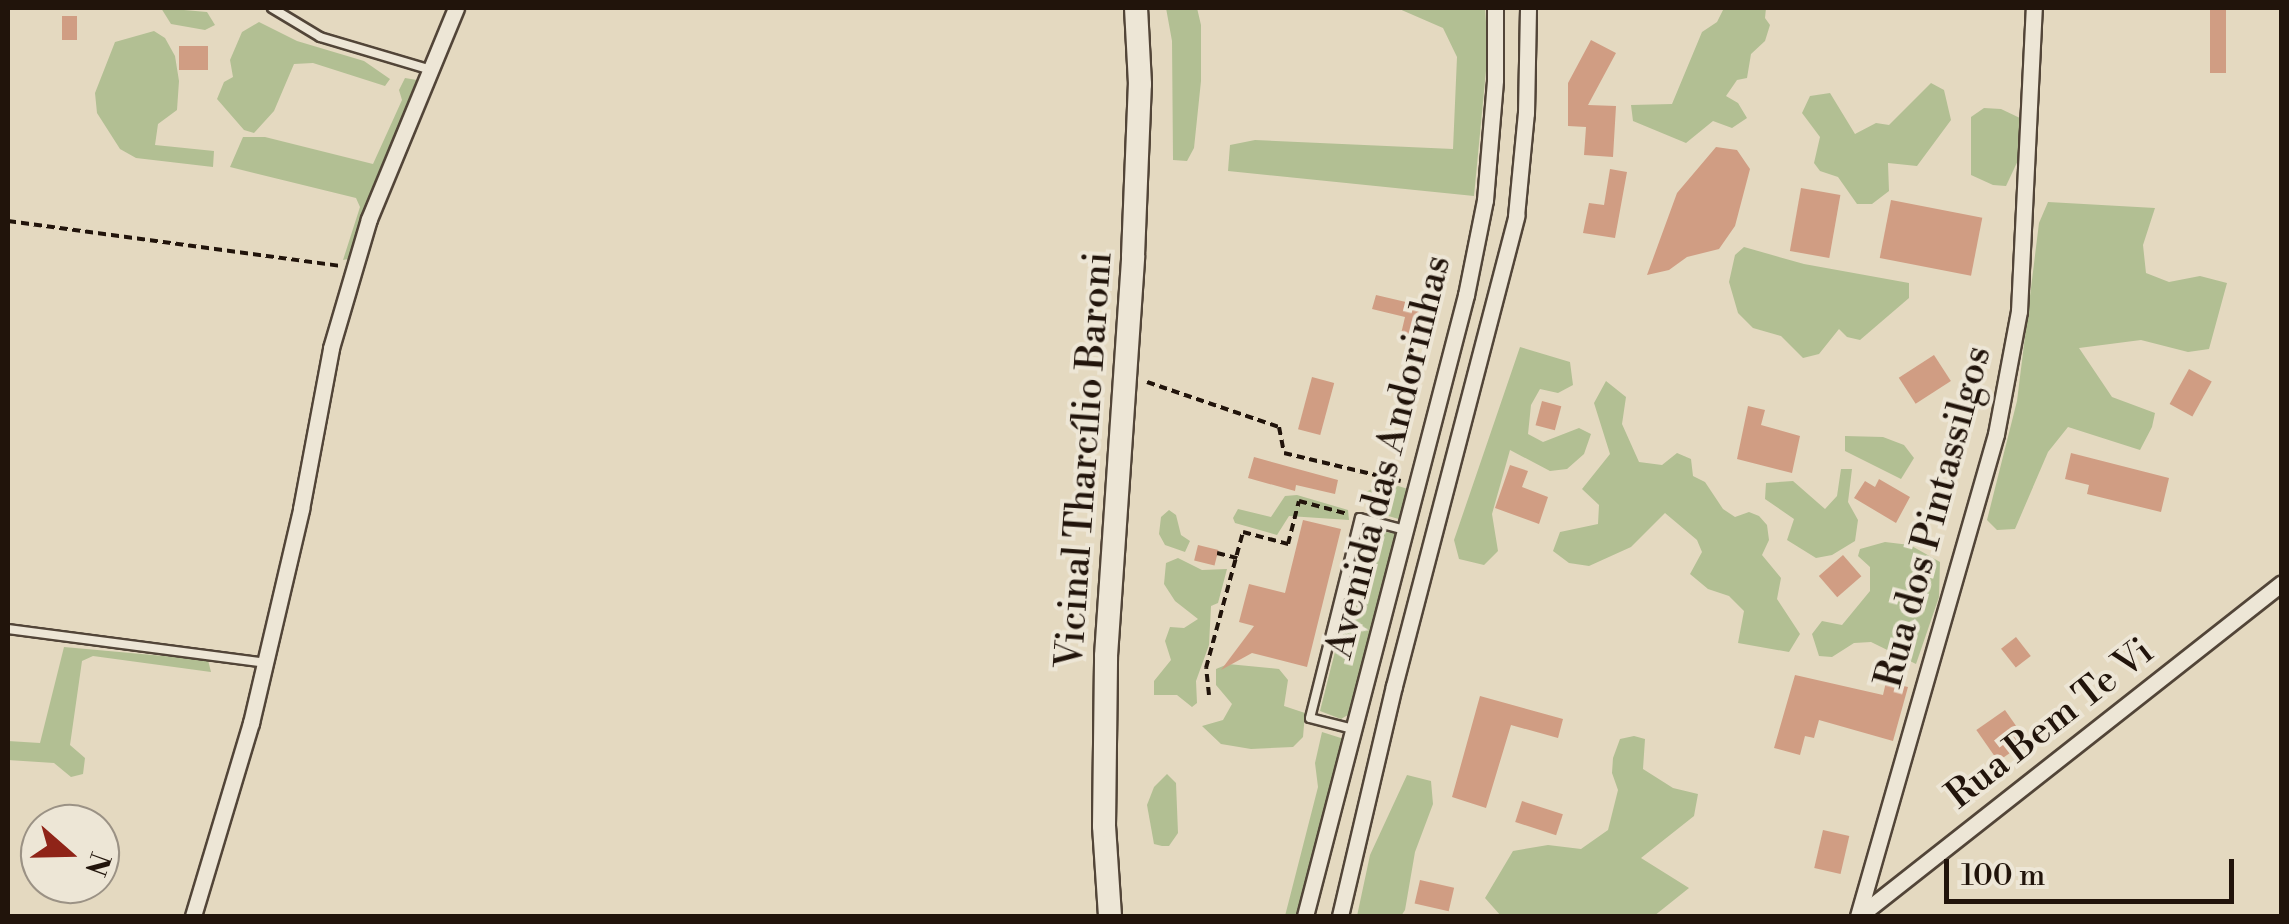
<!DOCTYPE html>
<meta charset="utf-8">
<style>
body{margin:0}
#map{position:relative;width:2289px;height:924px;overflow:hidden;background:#e4d9c0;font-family:"Libre Bodoni",serif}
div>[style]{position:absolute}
.green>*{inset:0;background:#b2bf93}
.building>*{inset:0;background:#d09d83;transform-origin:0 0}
.path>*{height:4px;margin-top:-2px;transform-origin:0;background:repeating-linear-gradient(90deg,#21140b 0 8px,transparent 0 13px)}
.roads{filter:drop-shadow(2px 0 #524538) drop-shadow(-2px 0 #524538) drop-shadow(0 2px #524538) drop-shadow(0 -2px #524538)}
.service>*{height:8px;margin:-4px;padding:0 4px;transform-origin:4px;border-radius:4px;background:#ede6d6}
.minor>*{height:15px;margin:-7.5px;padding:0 7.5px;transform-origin:7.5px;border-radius:7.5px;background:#ede6d6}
.secondary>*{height:22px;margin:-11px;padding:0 11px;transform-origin:11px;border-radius:11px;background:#ede6d6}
span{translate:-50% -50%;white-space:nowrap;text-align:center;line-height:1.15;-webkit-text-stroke:8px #ede6d6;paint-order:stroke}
.street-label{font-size:38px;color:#21140b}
.frame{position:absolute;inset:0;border:10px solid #21140b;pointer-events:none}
.north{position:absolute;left:20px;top:804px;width:100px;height:100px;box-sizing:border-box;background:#ede6d6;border:2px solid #9b9285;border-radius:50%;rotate:110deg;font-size:28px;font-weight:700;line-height:40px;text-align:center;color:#21140b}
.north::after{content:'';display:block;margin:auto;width:35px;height:45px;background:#8f2418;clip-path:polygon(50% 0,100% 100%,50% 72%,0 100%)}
.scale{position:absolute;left:1944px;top:859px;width:290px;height:45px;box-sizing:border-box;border:5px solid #21140b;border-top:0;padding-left:12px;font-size:30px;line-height:35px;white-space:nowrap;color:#21140b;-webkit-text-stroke:8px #ede6d6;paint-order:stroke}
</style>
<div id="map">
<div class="green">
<div style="clip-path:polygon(161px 8px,207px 12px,215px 25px,205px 30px,171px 24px)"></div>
<div style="clip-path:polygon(1166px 8px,1197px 8px,1201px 25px,1201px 81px,1194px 148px,1187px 161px,1173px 160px,1172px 41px)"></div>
<div style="clip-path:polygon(1397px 8px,1485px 8px,1488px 50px,1474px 196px,1228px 171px,1230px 145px,1255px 140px,1453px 149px,1457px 57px,1443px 28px)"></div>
<div style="clip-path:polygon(1724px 8px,1766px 8px,1765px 18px,1770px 25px,1765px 41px,1751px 54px,1747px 78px,1737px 80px,1726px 96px,1738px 103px,1747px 118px,1732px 128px,1713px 121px,1686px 143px,1633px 121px,1631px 105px,1672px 104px,1702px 32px,1717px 22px)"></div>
<div style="clip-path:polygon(259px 22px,297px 41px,364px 61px,390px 79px,385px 86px,313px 63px,294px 64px,274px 111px,254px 133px,244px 130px,217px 99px,224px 82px,233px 77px,230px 60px,242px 32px)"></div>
<div style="clip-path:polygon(154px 31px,165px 38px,175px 56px,179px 81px,177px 110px,158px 124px,155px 145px,214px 151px,213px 167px,136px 158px,120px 149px,97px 113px,95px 93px,115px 42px)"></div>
<div style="clip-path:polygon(405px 78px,417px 80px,353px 258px,343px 260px,360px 207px,356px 198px,230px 167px,243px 137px,265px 137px,373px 164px,402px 100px,399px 90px)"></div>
<div style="clip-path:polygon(1931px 83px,1944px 90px,1951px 120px,1917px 166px,1888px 163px,1889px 191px,1872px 204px,1857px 204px,1838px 177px,1820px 171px,1814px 163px,1820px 137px,1802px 113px,1810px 96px,1830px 93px,1855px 134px,1876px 123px,1889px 125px)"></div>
<div style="clip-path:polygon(1984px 108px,2001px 109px,2022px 119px,2021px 154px,2006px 186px,1993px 185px,1971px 175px,1971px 117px)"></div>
<div style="clip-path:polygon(2048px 202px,2155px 208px,2143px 245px,2146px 273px,2169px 282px,2200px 276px,2227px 283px,2209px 349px,2188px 352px,2141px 340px,2079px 348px,2112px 397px,2155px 413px,2152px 427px,2140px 450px,2068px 427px,2048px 452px,2015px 529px,1997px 530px,1987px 520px,2017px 401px,2039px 223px)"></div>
<div style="clip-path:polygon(1744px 247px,1804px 264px,1909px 283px,1909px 298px,1860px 340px,1847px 337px,1839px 329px,1819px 354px,1803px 358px,1781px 336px,1753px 328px,1738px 313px,1729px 282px,1735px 255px)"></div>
<div style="clip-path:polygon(1520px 347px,1570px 362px,1573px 385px,1558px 393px,1540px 389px,1531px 405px,1528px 434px,1543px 442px,1579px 428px,1591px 434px,1584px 454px,1567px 469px,1550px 471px,1510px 450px,1492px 514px,1498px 551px,1484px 565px,1459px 559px,1454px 540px)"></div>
<div style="clip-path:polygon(1606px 381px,1626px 397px,1622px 424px,1639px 462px,1662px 465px,1677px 453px,1691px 459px,1693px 476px,1705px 482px,1723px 509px,1735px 517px,1749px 512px,1759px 516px,1767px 525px,1769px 540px,1762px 555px,1781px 578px,1777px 599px,1800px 634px,1789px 652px,1738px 643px,1744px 611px,1729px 596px,1708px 589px,1690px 574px,1702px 552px,1697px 540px,1665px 513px,1631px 547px,1589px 566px,1569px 563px,1553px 551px,1560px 532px,1598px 524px,1599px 505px,1582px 489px,1610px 454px,1594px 403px)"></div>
<div style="clip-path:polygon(1845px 436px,1883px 437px,1904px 445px,1914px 458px,1901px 479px,1845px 451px)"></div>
<div style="clip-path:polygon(1841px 469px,1852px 469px,1848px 502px,1858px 520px,1855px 541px,1832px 555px,1816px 558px,1787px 540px,1794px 519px,1765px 499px,1766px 483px,1793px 481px,1825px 509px,1837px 496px)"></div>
<div style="clip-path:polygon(1385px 482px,1408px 489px,1402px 520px,1368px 510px,1364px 493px)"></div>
<div style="clip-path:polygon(1297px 495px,1348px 510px,1349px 520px,1289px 516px,1277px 535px,1235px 523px,1233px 518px,1238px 509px,1271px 517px,1285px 496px)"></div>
<div style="clip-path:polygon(1169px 510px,1176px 515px,1181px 535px,1190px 541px,1185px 552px,1165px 545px,1159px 534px,1161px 517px)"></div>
<div style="clip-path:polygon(1374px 530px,1399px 534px,1353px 712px,1341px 719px,1320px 711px,1351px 588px,1368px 537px)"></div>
<div style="clip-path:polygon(1885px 542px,1910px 545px,1940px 562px,1939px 597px,1916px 664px,1871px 642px,1854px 643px,1832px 657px,1819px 656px,1812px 634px,1822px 621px,1842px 625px,1870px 591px,1870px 567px,1858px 556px,1860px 549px)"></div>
<div style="clip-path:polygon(1178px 558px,1202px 570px,1227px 569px,1218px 603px,1211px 606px,1209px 645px,1196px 681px,1197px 703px,1192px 707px,1177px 695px,1154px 695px,1154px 681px,1171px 660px,1165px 641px,1170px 627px,1184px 628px,1198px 619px,1175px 601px,1164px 584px,1166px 563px)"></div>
<div style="clip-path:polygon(64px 647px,208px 660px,211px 672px,93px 656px,82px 661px,70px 745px,85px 758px,83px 774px,71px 777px,54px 763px,8px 760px,8px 741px,40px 743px)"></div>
<div style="clip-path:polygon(1228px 664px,1279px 669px,1288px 680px,1284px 706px,1305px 713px,1303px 737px,1293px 747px,1251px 749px,1221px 744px,1202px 726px,1223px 720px,1232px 704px,1216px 685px,1216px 669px)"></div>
<div style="clip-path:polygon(1322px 732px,1344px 739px,1299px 916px,1285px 916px,1318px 787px,1315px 763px)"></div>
<div style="clip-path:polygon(1634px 736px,1645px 739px,1643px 769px,1673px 788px,1698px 794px,1694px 816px,1641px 858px,1689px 888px,1654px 916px,1501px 916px,1485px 898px,1513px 851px,1548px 845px,1581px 849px,1608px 830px,1618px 790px,1612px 773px,1613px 758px,1620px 739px)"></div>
<div style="clip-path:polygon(1167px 774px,1176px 783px,1178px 833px,1169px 846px,1162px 846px,1154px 844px,1147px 805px,1154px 787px)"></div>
<div style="clip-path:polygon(1407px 775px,1431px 781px,1433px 804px,1415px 852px,1405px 910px,1401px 916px,1357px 916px,1370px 855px)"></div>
</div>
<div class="building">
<div style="left:2210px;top:8px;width:16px;height:65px"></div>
<div style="left:62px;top:16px;width:15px;height:24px"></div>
<div style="clip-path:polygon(1591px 40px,1616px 53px,1588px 105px,1616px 106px,1613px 157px,1584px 155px,1586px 127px,1568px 126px,1568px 83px)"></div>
<div style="left:208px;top:46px;width:24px;height:29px;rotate:90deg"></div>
<div style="clip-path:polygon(1716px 147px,1737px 150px,1750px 169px,1735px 226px,1719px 249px,1687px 257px,1669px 270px,1647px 275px,1677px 193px)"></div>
<div style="clip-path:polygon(1610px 169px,1627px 172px,1615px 238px,1583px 233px,1589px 203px,1604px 205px)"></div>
<div style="left:1801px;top:188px;width:40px;height:64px;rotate:10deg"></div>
<div style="left:1891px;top:200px;width:93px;height:59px;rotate:11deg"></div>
<div style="clip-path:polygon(1376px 295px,1423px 306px,1416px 337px,1401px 334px,1405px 317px,1372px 309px)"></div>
<div style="left:1934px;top:355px;width:31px;height:42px;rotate:57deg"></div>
<div style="left:2189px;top:369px;width:26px;height:40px;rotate:29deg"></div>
<div style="left:1312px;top:377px;width:23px;height:54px;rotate:15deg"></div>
<div style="left:1542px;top:401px;width:20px;height:25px;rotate:15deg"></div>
<div style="clip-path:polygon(1748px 406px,1765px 410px,1761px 425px,1800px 436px,1792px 473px,1737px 459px)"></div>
<div style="clip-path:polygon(2071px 453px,2169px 478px,2161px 512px,2087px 494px,2089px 485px,2065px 479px)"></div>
<div style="clip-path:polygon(1254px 457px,1338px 480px,1335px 494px,1296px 485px,1295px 491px,1248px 478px)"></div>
<div style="clip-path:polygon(1510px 465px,1528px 471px,1522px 487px,1548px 497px,1539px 524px,1495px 508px)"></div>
<div style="clip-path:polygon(1879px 479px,1910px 497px,1896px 523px,1854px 498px,1865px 481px,1875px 487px)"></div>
<div style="clip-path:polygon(1303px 520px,1341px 529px,1307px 667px,1252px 653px,1221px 670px,1254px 626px,1239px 622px,1249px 584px,1285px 593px)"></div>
<div style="left:1198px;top:545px;width:21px;height:16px;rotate:14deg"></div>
<div style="left:1843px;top:555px;width:28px;height:32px;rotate:49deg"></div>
<div style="left:2016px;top:637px;width:24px;height:19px;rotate:52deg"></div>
<div style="clip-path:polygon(1795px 675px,1883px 695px,1886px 682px,1908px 687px,1893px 741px,1819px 720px,1814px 738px,1805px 736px,1800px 755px,1774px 748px)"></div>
<div style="clip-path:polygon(1480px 696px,1563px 719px,1558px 738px,1511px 725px,1486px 808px,1452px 797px)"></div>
<div style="left:2005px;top:710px;width:38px;height:35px;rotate:55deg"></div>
<div style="left:1522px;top:801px;width:43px;height:22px;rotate:18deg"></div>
<div style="left:1823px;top:830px;width:27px;height:39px;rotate:13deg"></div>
<div style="left:1420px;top:880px;width:35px;height:24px;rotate:13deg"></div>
</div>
<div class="path">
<div style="left:8px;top:221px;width:335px;rotate:7.7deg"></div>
<div style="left:1147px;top:382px;width:139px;rotate:18.8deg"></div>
<div style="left:1279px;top:427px;width:26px;rotate:79deg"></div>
<div style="left:1284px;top:453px;width:120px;rotate:13.5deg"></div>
<div style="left:1217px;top:553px;width:21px;rotate:14deg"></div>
<div style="left:1209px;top:695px;width:27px;rotate:-96deg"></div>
<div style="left:1206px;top:668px;width:141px;rotate:-74.8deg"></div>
<div style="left:1243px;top:532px;width:47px;rotate:14.9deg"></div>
<div style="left:1288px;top:544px;width:44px;rotate:-75.7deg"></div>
<div style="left:1299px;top:501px;width:51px;rotate:14.9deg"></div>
</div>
<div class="roads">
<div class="service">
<div style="left:272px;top:8px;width:56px;rotate:31.1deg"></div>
<div style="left:320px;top:37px;width:113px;rotate:16.5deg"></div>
<div style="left:8px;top:629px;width:259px;rotate:7.5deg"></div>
<div style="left:1353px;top:729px;width:44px;rotate:-165.7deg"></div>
<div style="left:1310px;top:718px;width:206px;rotate:-76deg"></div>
<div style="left:1360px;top:518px;width:47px;rotate:14.9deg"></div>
</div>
<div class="minor">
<div style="left:193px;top:916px;width:202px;rotate:-73.3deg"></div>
<div style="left:251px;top:723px;width:220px;rotate:-76.8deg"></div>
<div style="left:301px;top:509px;width:164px;rotate:-79.4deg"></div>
<div style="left:331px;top:348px;width:134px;rotate:-73.6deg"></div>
<div style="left:369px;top:219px;width:228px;rotate:-67.6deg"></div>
<div style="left:1305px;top:916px;width:642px;rotate:-75.47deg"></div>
<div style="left:1466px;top:295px;width:97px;rotate:-78.7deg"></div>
<div style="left:1485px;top:200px;width:120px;rotate:-85.2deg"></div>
<div style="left:1495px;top:80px;width:72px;rotate:-90deg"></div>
<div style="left:1340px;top:916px;width:236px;rotate:-76.8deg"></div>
<div style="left:1394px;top:686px;width:486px;rotate:-75.4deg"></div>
<div style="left:1516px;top:216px;width:103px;rotate:-84.5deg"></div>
<div style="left:1526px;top:113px;width:105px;rotate:-88.9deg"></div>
<div style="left:1858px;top:916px;width:501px;rotate:-74.02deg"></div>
<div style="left:1996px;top:434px;width:125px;rotate:-79.4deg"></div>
<div style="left:2019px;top:311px;width:303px;rotate:-87.2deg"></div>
<div style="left:1859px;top:916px;width:538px;rotate:-38.21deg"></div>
</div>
<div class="secondary">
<div style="left:1110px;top:916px;width:90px;rotate:-93.8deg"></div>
<div style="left:1104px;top:826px;width:170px;rotate:-89.3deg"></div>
<div style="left:1106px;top:656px;width:401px;rotate:-86.1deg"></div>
<div style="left:1133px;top:256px;width:172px;rotate:-87.7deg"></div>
<div style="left:1140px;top:84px;width:76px;rotate:-93deg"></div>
</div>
</div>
<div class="street-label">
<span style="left:1389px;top:457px;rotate:-76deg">Avenida das Andorinhas</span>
<span style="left:1085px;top:460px;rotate:-86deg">Vicinal Tharcílio Baroni</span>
<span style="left:1934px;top:517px;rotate:-75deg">Rua dos Pintassilgos</span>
<span style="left:2050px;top:724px;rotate:-38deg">Rua Bem Te Vi</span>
</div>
<div class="frame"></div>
<div class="north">N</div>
<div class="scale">100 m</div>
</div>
